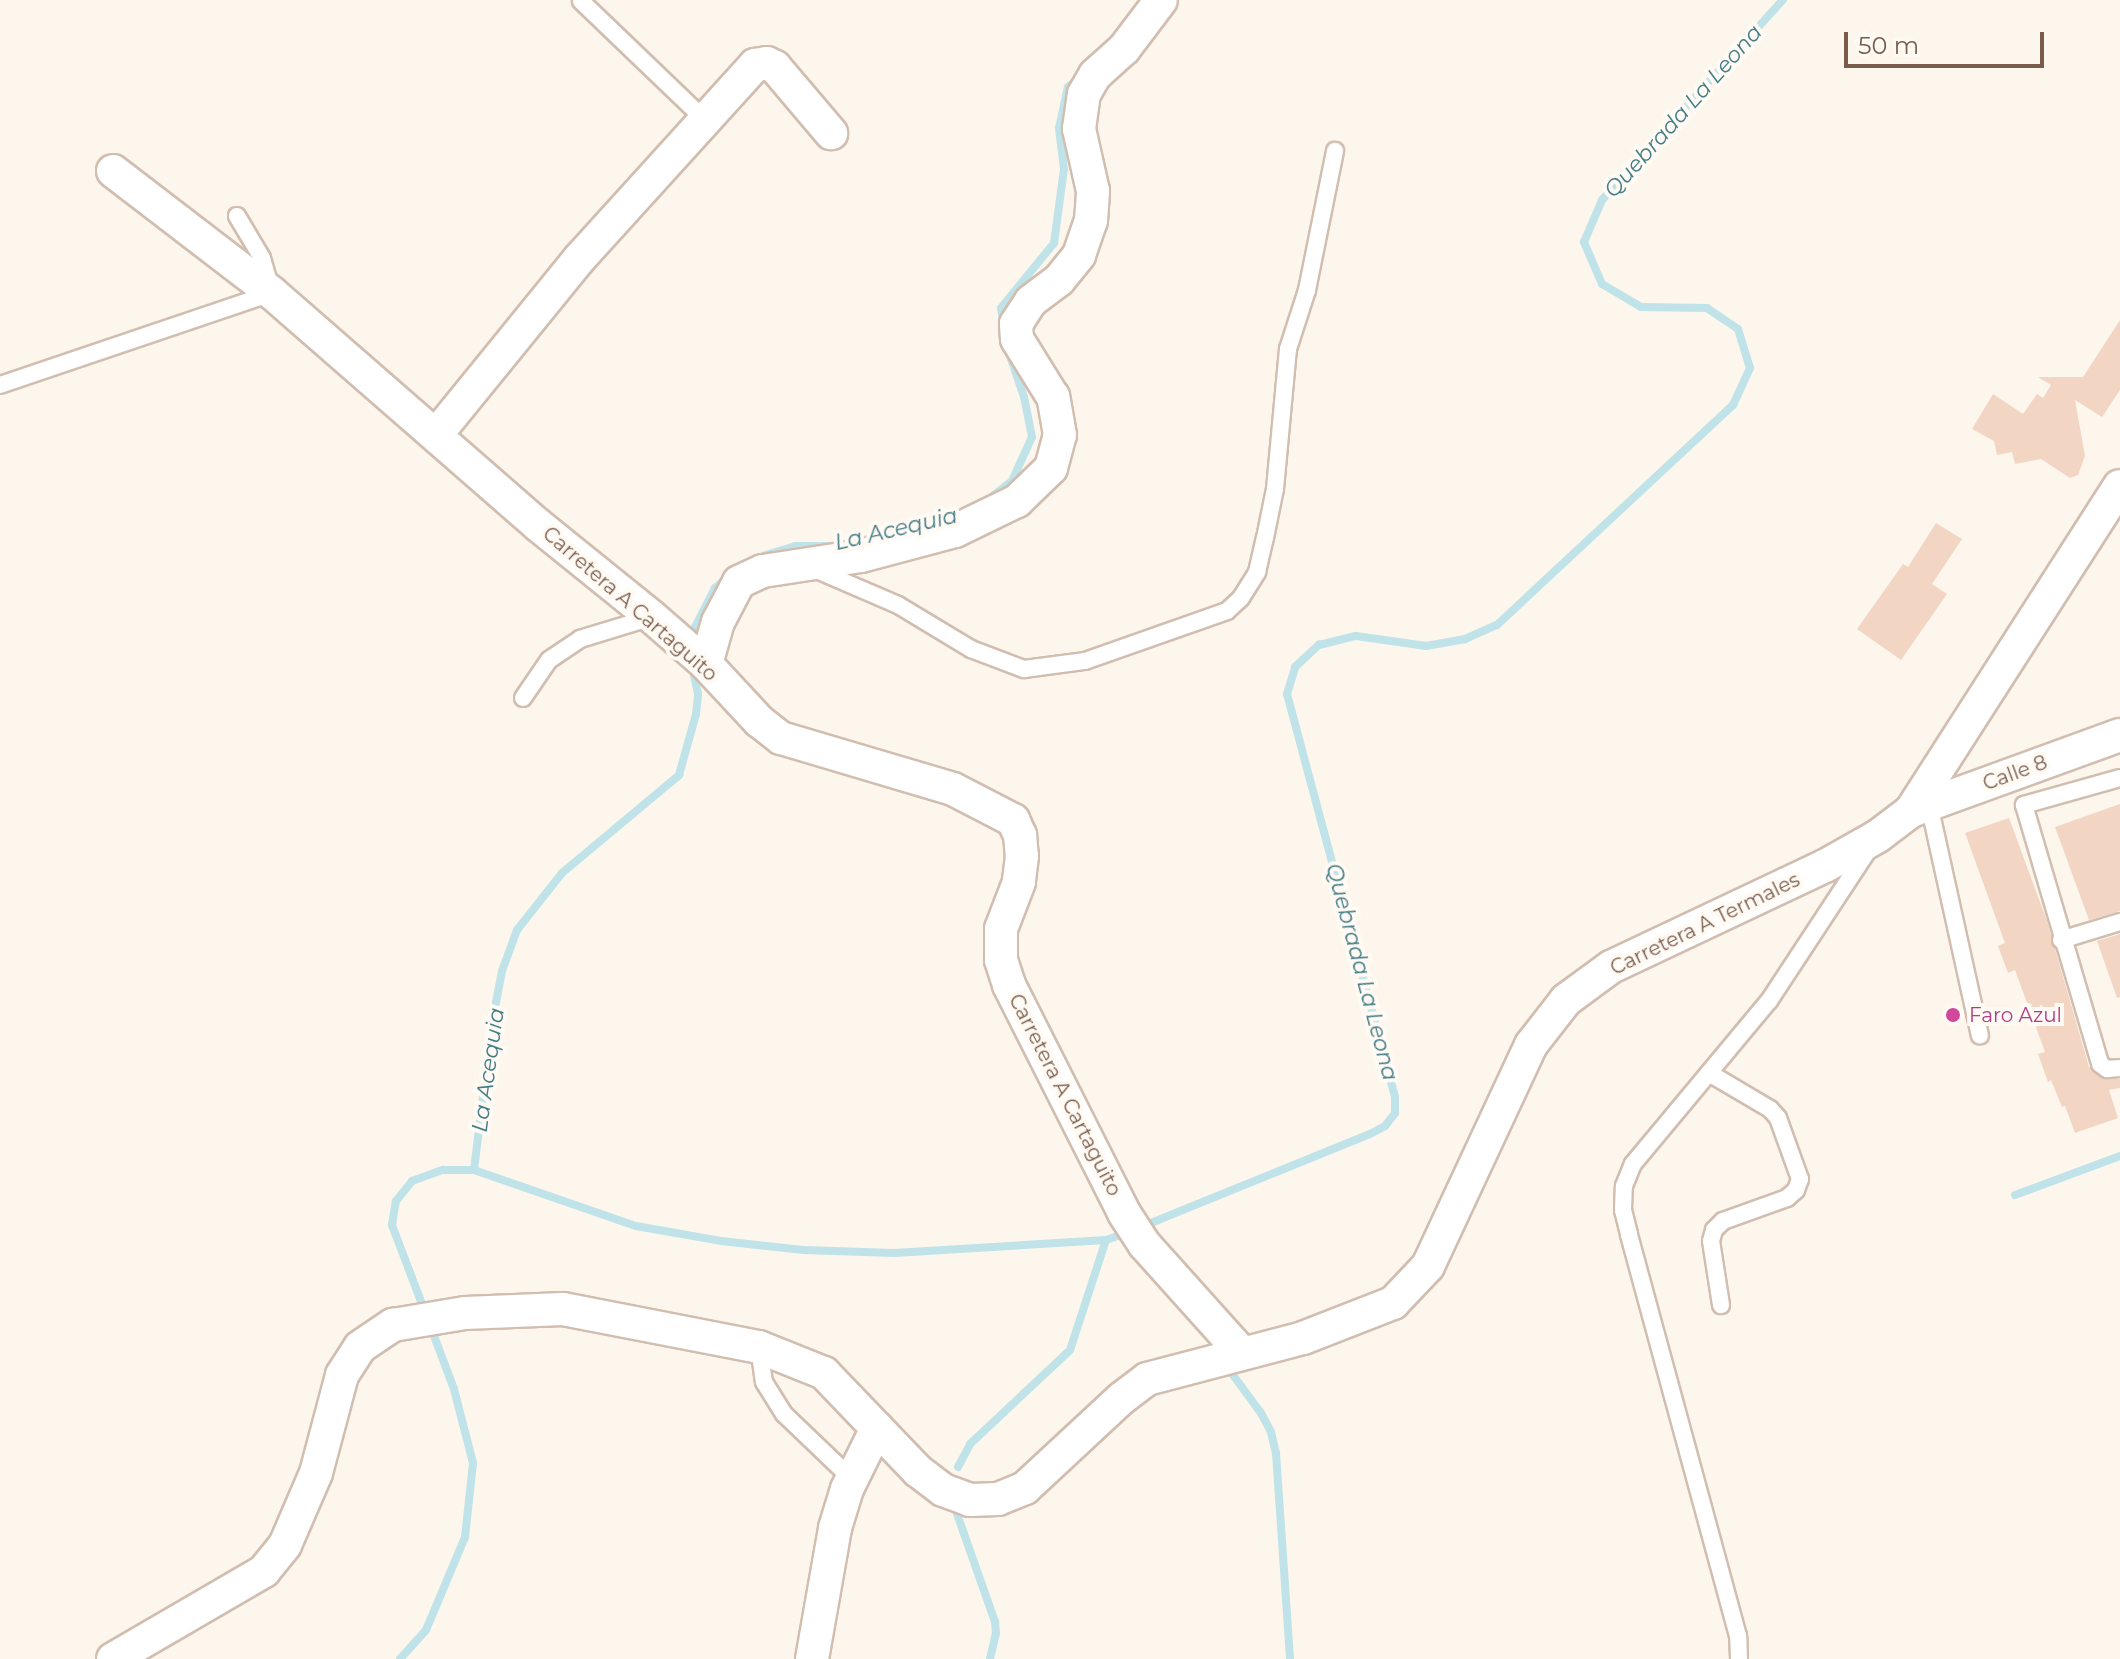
<!DOCTYPE html>
<style>
body{margin:0}
#map{position:relative;width:2120px;height:1659px;overflow:hidden;background:#fdf6ec;font-family:Montserrat,sans-serif}
div>[style]{position:absolute}
.stream>*{height:8px;margin:-4px;padding:0 4px;transform-origin:4px;border-radius:4px;background:#bfe3e8}
.building>*{inset:0;background:#f3d5c3}
.roads{filter:drop-shadow(2px 0 #d1beb0) drop-shadow(-2px 0 #d1beb0) drop-shadow(0 2px #d1beb0) drop-shadow(0 -2px #d1beb0)}
.lane>*{height:16px;margin:-8px;padding:0 8px;transform-origin:8px;border-radius:8px;background:#fff}
.street>*{height:32px;margin:-16px;padding:0 16px;transform-origin:16px;border-radius:16px;background:#fff}
.dots>*{width:22px;height:22px;translate:-50% -50%;box-sizing:border-box;border:4px solid #fffaf3;border-radius:50%}
span{translate:-50% -50%;white-space:nowrap;text-align:center;line-height:1.15;-webkit-text-stroke:8px #fffaf3;paint-order:stroke}
.street-label{font-size:20px;color:#7a5c4d}
.hotel-label{font-size:20px;color:#b23c85}
.left{translate:0 -50%;text-align:left}
.water-label{font-size:22px;color:#437c86;font-style:italic}
.scale{position:absolute;left:1844px;top:32px;width:200px;height:36px;box-sizing:border-box;border:4px solid #7a5c4d;border-top:0;padding-left:10px;font-size:24px;line-height:28px;white-space:nowrap;color:#7a5c4d;-webkit-text-stroke:6px #fffaf3;paint-order:stroke}
</style>
<div id="map">
<div class="stream">
<div style="left:1004px;top:327px;width:19px;rotate:-99deg"></div>
<div style="left:1001px;top:308px;width:84px;rotate:-50.8deg"></div>
<div style="left:1054px;top:243px;width:75px;rotate:-82.3deg"></div>
<div style="left:1064px;top:169px;width:41px;rotate:-97deg"></div>
<div style="left:1059px;top:128px;width:42px;rotate:-77.6deg"></div>
<div style="left:1068px;top:87px;width:14px;rotate:-39deg"></div>
<div style="left:989px;top:499px;width:29px;rotate:-38deg"></div>
<div style="left:1012px;top:481px;width:48px;rotate:-65.6deg"></div>
<div style="left:1032px;top:437px;width:41px;rotate:-101.3deg"></div>
<div style="left:1024px;top:397px;width:56px;rotate:-108.8deg"></div>
<div style="left:763px;top:556px;width:34px;rotate:-17deg"></div>
<div style="left:795px;top:546px;width:33px"></div>
<div style="left:693px;top:631px;width:48px;rotate:-62.9deg"></div>
<div style="left:715px;top:588px;width:17px;rotate:-40deg"></div>
<div style="left:474px;top:1170px;width:148px;rotate:-83deg"></div>
<div style="left:492px;top:1023px;width:53px;rotate:-79.1deg"></div>
<div style="left:502px;top:971px;width:44px;rotate:-69.9deg"></div>
<div style="left:517px;top:930px;width:73px;rotate:-51.7deg"></div>
<div style="left:562px;top:873px;width:153px;rotate:-39.9deg"></div>
<div style="left:679px;top:775px;width:63px;rotate:-74.4deg"></div>
<div style="left:696px;top:714px;width:20px;rotate:-84deg"></div>
<div style="left:698px;top:694px;width:29px;rotate:-102deg"></div>
<div style="left:2015px;top:1195px;width:112px;rotate:-20.4deg"></div>
<div style="left:1141px;top:1227px;width:247px;rotate:-22.1deg"></div>
<div style="left:1370px;top:1134px;width:17px;rotate:-28deg"></div>
<div style="left:1385px;top:1126px;width:16px;rotate:-52deg"></div>
<div style="left:1395px;top:1113px;width:16px;rotate:-90deg"></div>
<div style="left:1395px;top:1097px;width:417px;rotate:-105deg"></div>
<div style="left:1287px;top:694px;width:28px;rotate:-73deg"></div>
<div style="left:1295px;top:667px;width:33px;rotate:-43deg"></div>
<div style="left:1319px;top:645px;width:38px;rotate:-14deg"></div>
<div style="left:1356px;top:636px;width:71px;rotate:8.1deg"></div>
<div style="left:1426px;top:646px;width:40px;rotate:-10deg"></div>
<div style="left:1465px;top:639px;width:35px;rotate:-24deg"></div>
<div style="left:1497px;top:625px;width:323px;rotate:-43deg"></div>
<div style="left:1733px;top:405px;width:41px;rotate:-65.3deg"></div>
<div style="left:1750px;top:368px;width:41px;rotate:-107.1deg"></div>
<div style="left:1738px;top:329px;width:37px;rotate:-146deg"></div>
<div style="left:1707px;top:308px;width:66px;rotate:-179.1deg"></div>
<div style="left:1641px;top:307px;width:45px;rotate:-149.5deg"></div>
<div style="left:1602px;top:284px;width:46px;rotate:-113.2deg"></div>
<div style="left:1584px;top:242px;width:46px;rotate:-66.8deg"></div>
<div style="left:1602px;top:200px;width:270px;rotate:-47.9deg"></div>
<div style="left:425px;top:1312px;width:93px;rotate:-110.8deg"></div>
<div style="left:392px;top:1225px;width:24px;rotate:-81deg"></div>
<div style="left:396px;top:1201px;width:26px;rotate:-51deg"></div>
<div style="left:412px;top:1181px;width:33px;rotate:-20deg"></div>
<div style="left:443px;top:1170px;width:31px"></div>
<div style="left:474px;top:1170px;width:171px;rotate:19.1deg"></div>
<div style="left:636px;top:1226px;width:86px;rotate:10deg"></div>
<div style="left:721px;top:1241px;width:83px;rotate:6.2deg"></div>
<div style="left:804px;top:1250px;width:90px;rotate:1.9deg"></div>
<div style="left:894px;top:1253px;width:212px;rotate:-3.5deg"></div>
<div style="left:1106px;top:1240px;width:24px;rotate:-19deg"></div>
<div style="left:1230px;top:1371px;width:52px;rotate:53.6deg"></div>
<div style="left:1261px;top:1413px;width:21px;rotate:62deg"></div>
<div style="left:1271px;top:1432px;width:22px;rotate:77deg"></div>
<div style="left:1276px;top:1453px;width:206px;rotate:86.1deg"></div>
<div style="left:958px;top:1467px;width:26px;rotate:-62deg"></div>
<div style="left:970px;top:1444px;width:137px;rotate:-43.2deg"></div>
<div style="left:1070px;top:1350px;width:116px;rotate:-71.9deg"></div>
<div style="left:956px;top:1511px;width:118px;rotate:70.6deg"></div>
<div style="left:995px;top:1622px;width:11px;rotate:85deg"></div>
<div style="left:996px;top:1633px;width:27px;rotate:103deg"></div>
<div style="left:400px;top:1659px;width:39px;rotate:-48deg"></div>
<div style="left:426px;top:1630px;width:101px;rotate:-67.2deg"></div>
<div style="left:465px;top:1537px;width:74px;rotate:-83.8deg"></div>
<div style="left:473px;top:1463px;width:76px;rotate:-104.4deg"></div>
<div style="left:454px;top:1389px;width:68px;rotate:-110.6deg"></div>
</div>
<div class="building">
<div style="clip-path:polygon(2120px 320px,2120px 390px,2102px 417px,2075px 400px,2085px 456px,2078px 475px,2070px 478px,2041px 459px,2015px 464px,2012px 452px,1997px 455px,1994px 441px,1972px 429px,1993px 394px,2023px 414px,2037px 394px,2043px 398px,2051px 385px,2038px 377px,2083px 377px)"></div>
<div style="clip-path:polygon(1936px 523px,1962px 539px,1932px 584px,1947px 594px,1901px 660px,1857px 629px,1903px 564px,1908px 567px)"></div>
<div style="clip-path:polygon(2120px 804px,2120px 911px,2089px 920px,2055px 827px)"></div>
<div style="clip-path:polygon(2009px 818px,2047px 921px,2089px 1067px,2102px 1078px,2120px 1079px,2120px 1088px,2109px 1090px,2118px 1118px,2075px 1133px,2065px 1106px,2062px 1107px,2051px 1080px,2048px 1082px,2038px 1054px,2045px 1052px,2015px 970px,2008px 973px,1998px 946px,2005px 943px,1965px 833px)"></div>
<div style="clip-path:polygon(2120px 934px,2120px 997px,2117px 998px,2097px 941px)"></div>
</div>
<div class="roads">
<div class="lane">
<div style="left:581px;top:1px;width:170px;rotate:43.8deg"></div>
<div style="left:0;top:385px;width:287px;rotate:-18.7deg"></div>
<div style="left:272px;top:293px;width:36px;rotate:-106deg"></div>
<div style="left:262px;top:258px;width:49px;rotate:-120.8deg"></div>
<div style="left:812px;top:568px;width:94px;rotate:23.3deg"></div>
<div style="left:898px;top:605px;width:85px;rotate:31.1deg"></div>
<div style="left:971px;top:649px;width:57px;rotate:20.7deg"></div>
<div style="left:1024px;top:669px;width:62px;rotate:-7.5deg"></div>
<div style="left:1085px;top:661px;width:151px;rotate:-19.4deg"></div>
<div style="left:1227px;top:611px;width:19px;rotate:-43deg"></div>
<div style="left:1241px;top:598px;width:31px;rotate:-58deg"></div>
<div style="left:1257px;top:572px;width:35px;rotate:-77deg"></div>
<div style="left:1265px;top:538px;width:50px;rotate:-78.5deg"></div>
<div style="left:1275px;top:489px;width:141px;rotate:-84.7deg"></div>
<div style="left:1288px;top:349px;width:62px;rotate:-72.1deg"></div>
<div style="left:1307px;top:290px;width:142px;rotate:-78.6deg"></div>
<div style="left:523px;top:698px;width:46px;rotate:-55.6deg"></div>
<div style="left:549px;top:660px;width:37px;rotate:-34deg"></div>
<div style="left:580px;top:639px;width:75px;rotate:-17deg"></div>
<div style="left:2120px;top:778px;width:100px;rotate:164.3deg"></div>
<div style="left:2024px;top:805px;width:270px;rotate:73.6deg"></div>
<div style="left:2100px;top:1064px;width:9px;rotate:36deg"></div>
<div style="left:2107px;top:1069px;width:13px;rotate:-4deg"></div>
<div style="left:1929px;top:804px;width:237px;rotate:77.6deg"></div>
<div style="left:2061px;top:940px;width:62px;rotate:-17deg"></div>
<div style="left:1709px;top:1073px;width:71px;rotate:30.5deg"></div>
<div style="left:1770px;top:1109px;width:12px;rotate:48deg"></div>
<div style="left:1778px;top:1118px;width:65px;rotate:70.2deg"></div>
<div style="left:1800px;top:1179px;width:12px;rotate:110deg"></div>
<div style="left:1796px;top:1190px;width:12px;rotate:138deg"></div>
<div style="left:1787px;top:1198px;width:68px;rotate:160.2deg"></div>
<div style="left:1723px;top:1221px;width:13px;rotate:135deg"></div>
<div style="left:1714px;top:1230px;width:11px;rotate:105deg"></div>
<div style="left:1711px;top:1241px;width:65px;rotate:81.1deg"></div>
<div style="left:759px;top:1347px;width:35px;rotate:82deg"></div>
<div style="left:764px;top:1382px;width:38px;rotate:58deg"></div>
<div style="left:784px;top:1414px;width:94px;rotate:43.7deg"></div>
<div style="left:1739px;top:1659px;width:23px;rotate:-92deg"></div>
<div style="left:1738px;top:1636px;width:417px;rotate:-105.2deg"></div>
<div style="left:1629px;top:1234px;width:25px;rotate:-104deg"></div>
<div style="left:1623px;top:1210px;width:24px;rotate:-88deg"></div>
<div style="left:1624px;top:1186px;width:24px;rotate:-68deg"></div>
<div style="left:1633px;top:1164px;width:212px;rotate:-50.2deg"></div>
<div style="left:1769px;top:1001px;width:184px;rotate:-56.7deg"></div>
</div>
<div class="street">
<div style="left:113px;top:171px;width:200px;rotate:37.5deg"></div>
<div style="left:272px;top:293px;width:353px;rotate:41.1deg"></div>
<div style="left:538px;top:525px;width:146px;rotate:38.9deg"></div>
<div style="left:652px;top:617px;width:72px;rotate:41deg"></div>
<div style="left:706px;top:664px;width:78px;rotate:47.1deg"></div>
<div style="left:759px;top:721px;width:28px;rotate:38deg"></div>
<div style="left:781px;top:738px;width:179px;rotate:16.5deg"></div>
<div style="left:953px;top:789px;width:68px;rotate:27.3deg"></div>
<div style="left:1013px;top:820px;width:17px;rotate:65deg"></div>
<div style="left:1020px;top:835px;width:21px;rotate:85deg"></div>
<div style="left:1022px;top:856px;width:26px;rotate:97deg"></div>
<div style="left:1019px;top:882px;width:50px;rotate:111deg"></div>
<div style="left:1001px;top:929px;width:31px;rotate:90deg"></div>
<div style="left:1001px;top:960px;width:26px;rotate:72deg"></div>
<div style="left:1009px;top:985px;width:255px;rotate:63.2deg"></div>
<div style="left:1124px;top:1213px;width:38px;rotate:57deg"></div>
<div style="left:1145px;top:1245px;width:145px;rotate:48.1deg"></div>
<div style="left:436px;top:435px;width:228px;rotate:-50.9deg"></div>
<div style="left:580px;top:258px;width:261px;rotate:-47.8deg"></div>
<div style="left:755px;top:65px;width:12px;rotate:-9deg"></div>
<div style="left:767px;top:63px;width:9px;rotate:27deg"></div>
<div style="left:775px;top:67px;width:87px;rotate:49.7deg"></div>
<div style="left:706px;top:664px;width:44px;rotate:-74.1deg"></div>
<div style="left:718px;top:622px;width:45px;rotate:-62.3deg"></div>
<div style="left:739px;top:582px;width:26px;rotate:-25deg"></div>
<div style="left:763px;top:571px;width:99px;rotate:-8.7deg"></div>
<div style="left:861px;top:556px;width:97px;rotate:-14.9deg"></div>
<div style="left:955px;top:531px;width:69px;rotate:-25.8deg"></div>
<div style="left:1017px;top:501px;width:47px;rotate:-44.1deg"></div>
<div style="left:1051px;top:468px;width:34px;rotate:-75deg"></div>
<div style="left:1060px;top:435px;width:39px;rotate:-100deg"></div>
<div style="left:1053px;top:397px;width:68px;rotate:-121.8deg"></div>
<div style="left:1017px;top:339px;width:15px;rotate:-94deg"></div>
<div style="left:1016px;top:324px;width:27px;rotate:-57deg"></div>
<div style="left:1031px;top:301px;width:35px;rotate:-37deg"></div>
<div style="left:1059px;top:280px;width:32px;rotate:-51deg"></div>
<div style="left:1079px;top:255px;width:36px;rotate:-71deg"></div>
<div style="left:1091px;top:221px;width:30px;rotate:-86deg"></div>
<div style="left:1093px;top:191px;width:64px;rotate:-102.7deg"></div>
<div style="left:1079px;top:129px;width:35px;rotate:-82deg"></div>
<div style="left:1084px;top:94px;width:22px;rotate:-60deg"></div>
<div style="left:1095px;top:75px;width:39px;rotate:-42deg"></div>
<div style="left:1124px;top:49px;width:61px;rotate:-52.9deg"></div>
<div style="left:1911px;top:811px;width:222px;rotate:-20deg"></div>
<div style="left:113px;top:1659px;width:175px;rotate:-30.2deg"></div>
<div style="left:264px;top:1571px;width:33px;rotate:-51deg"></div>
<div style="left:285px;top:1545px;width:78px;rotate:-66.7deg"></div>
<div style="left:316px;top:1473px;width:101px;rotate:-75.1deg"></div>
<div style="left:342px;top:1375px;width:33px;rotate:-57deg"></div>
<div style="left:360px;top:1347px;width:40px;rotate:-34deg"></div>
<div style="left:393px;top:1325px;width:73px;rotate:-9.5deg"></div>
<div style="left:465px;top:1313px;width:98px;rotate:-2.3deg"></div>
<div style="left:563px;top:1309px;width:200px;rotate:11deg"></div>
<div style="left:759px;top:1347px;width:70px;rotate:21.8deg"></div>
<div style="left:824px;top:1373px;width:136px;rotate:46.2deg"></div>
<div style="left:918px;top:1471px;width:31px;rotate:37deg"></div>
<div style="left:943px;top:1490px;width:29px;rotate:20deg"></div>
<div style="left:970px;top:1500px;width:28px;rotate:-2deg"></div>
<div style="left:998px;top:1499px;width:29px;rotate:-22deg"></div>
<div style="left:1025px;top:1488px;width:132px;rotate:-42.9deg"></div>
<div style="left:1122px;top:1398px;width:31px;rotate:-37deg"></div>
<div style="left:1147px;top:1379px;width:161px;rotate:-14.7deg"></div>
<div style="left:1303px;top:1338px;width:97px;rotate:-21.3deg"></div>
<div style="left:1393px;top:1303px;width:51px;rotate:-46.6deg"></div>
<div style="left:1428px;top:1266px;width:244px;rotate:-65deg"></div>
<div style="left:1531px;top:1045px;width:57px;rotate:-52.1deg"></div>
<div style="left:1566px;top:1000px;width:56px;rotate:-36.3deg"></div>
<div style="left:1611px;top:967px;width:237px;rotate:-25.3deg"></div>
<div style="left:1825px;top:866px;width:61px;rotate:-29.5deg"></div>
<div style="left:1878px;top:836px;width:41px;rotate:-37.1deg"></div>
<div style="left:1911px;top:811px;width:386px;rotate:-57.3deg"></div>
<div style="left:812px;top:1659px;width:133px;rotate:-80deg"></div>
<div style="left:835px;top:1528px;width:41px;rotate:-72.9deg"></div>
<div style="left:847px;top:1489px;width:68px;rotate:-63.8deg"></div>
</div>
</div>
<div class="dots">
<div style="left:1953px;top:1015px;background:#d1479c"></div>
</div>
<div class="street-label">
<span style="left:630px;top:604px;rotate:41deg">Carretera A Cartaguito</span>
<span style="left:2015px;top:773px;rotate:-20deg">Calle 8</span>
<span style="left:1705px;top:924px;rotate:-26deg">Carretera A Termales</span>
<span style="left:1065px;top:1095px;rotate:63deg">Carretera A Cartaguito</span>
</div>
<div class="hotel-label">
<span class="left" style="left:1969px;top:1015px">Faro Azul</span>
</div>
<div class="water-label">
<span style="left:1683px;top:111px;rotate:-48deg">Quebrada La Leona</span>
<span style="left:896px;top:529px;rotate:-13deg">La Acequia</span>
<span style="left:1362px;top:972px;rotate:75deg">Quebrada La Leona</span>
<span style="left:488px;top:1070px;rotate:-82deg">La Acequia</span>
</div>
<div class="scale">50 m</div>
</div>
